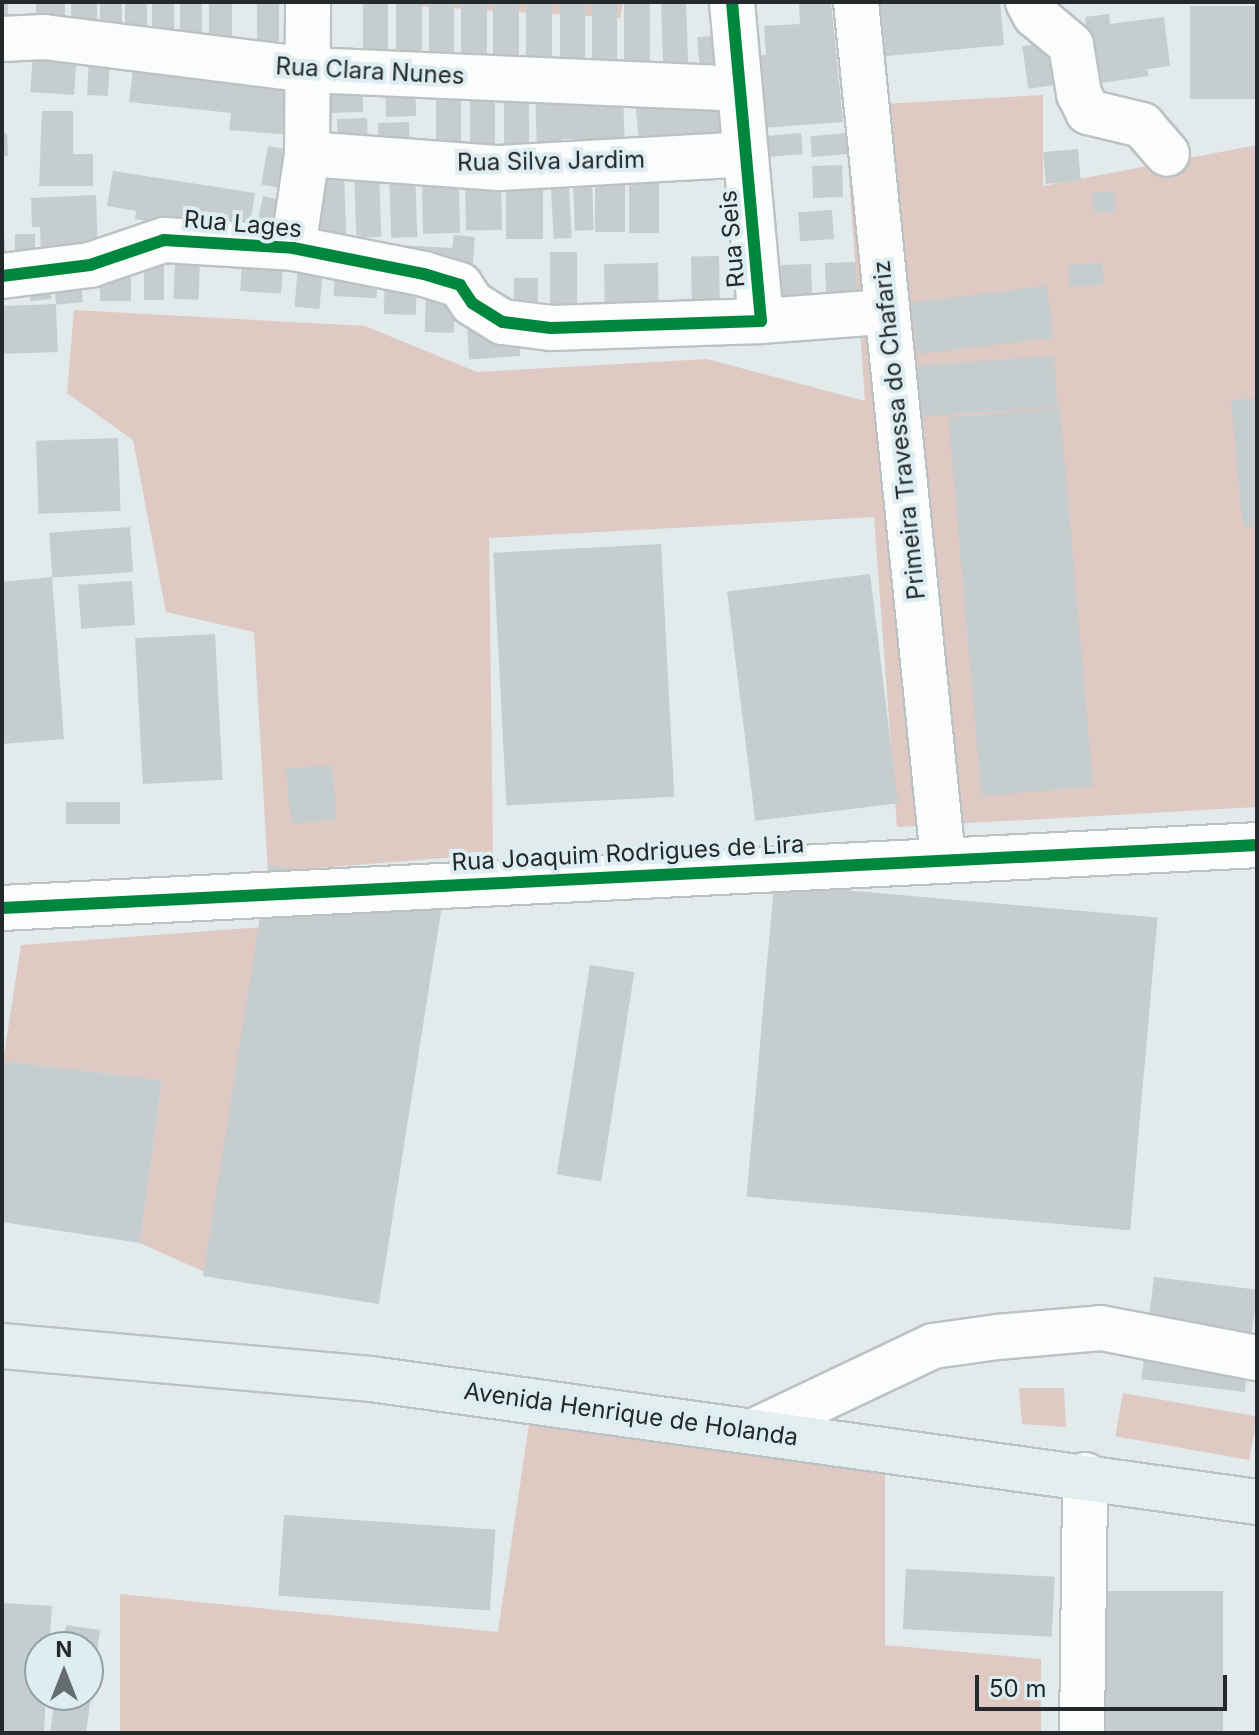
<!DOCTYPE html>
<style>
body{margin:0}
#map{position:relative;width:1259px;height:1735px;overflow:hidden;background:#e2eaec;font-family:Inter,sans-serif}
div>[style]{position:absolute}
.forest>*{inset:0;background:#dec9c3;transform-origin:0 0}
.building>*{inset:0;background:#c6cdcf;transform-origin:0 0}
.roads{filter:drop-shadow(2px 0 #bcc2c4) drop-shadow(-2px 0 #bcc2c4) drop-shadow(0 2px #bcc2c4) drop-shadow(0 -2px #bcc2c4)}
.minor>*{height:44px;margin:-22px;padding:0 22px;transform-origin:22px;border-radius:22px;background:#fbfcfc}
.major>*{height:44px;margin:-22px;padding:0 22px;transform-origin:22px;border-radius:22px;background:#e3eef1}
.cycleway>*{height:12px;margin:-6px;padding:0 6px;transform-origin:6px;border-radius:6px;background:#00873e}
span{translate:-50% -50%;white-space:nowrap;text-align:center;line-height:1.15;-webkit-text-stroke:8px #ddedf1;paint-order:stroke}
.street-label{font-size:24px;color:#242a2b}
.frame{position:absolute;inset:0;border:4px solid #242a2b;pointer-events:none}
.north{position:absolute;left:24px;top:1631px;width:80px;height:80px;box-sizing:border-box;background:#ddedf1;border:2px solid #939fa2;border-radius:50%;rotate:0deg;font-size:22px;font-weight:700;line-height:32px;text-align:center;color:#242a2b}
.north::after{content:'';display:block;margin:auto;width:28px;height:36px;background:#666d6f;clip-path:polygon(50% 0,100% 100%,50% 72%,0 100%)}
.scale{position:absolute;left:975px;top:1675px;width:252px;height:36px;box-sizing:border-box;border:4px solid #242a2b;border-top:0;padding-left:10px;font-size:24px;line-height:28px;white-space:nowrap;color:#242a2b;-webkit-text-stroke:6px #ddedf1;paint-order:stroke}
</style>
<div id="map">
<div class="forest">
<div style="clip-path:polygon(411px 2px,623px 2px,620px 18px,413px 6px)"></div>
<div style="clip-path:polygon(1043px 95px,1043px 186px,1257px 145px,1257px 807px,897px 827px,874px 517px,489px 538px,493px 854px,268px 872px,254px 632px,166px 612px,133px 440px,67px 393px,74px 310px,365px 326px,477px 372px,707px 359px,865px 401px,844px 106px)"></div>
<div style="clip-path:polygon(262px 927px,207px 1273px,140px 1243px,162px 1080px,3px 1061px,21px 945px)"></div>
<div style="clip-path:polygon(1019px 1388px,1064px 1388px,1066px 1427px,1022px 1424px)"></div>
<div style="left:1123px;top:1393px;width:136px;height:44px;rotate:10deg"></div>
<div style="clip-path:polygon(529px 1425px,885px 1463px,885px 1645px,1041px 1659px,1041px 1733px,120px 1733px,120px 1594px,498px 1632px)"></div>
</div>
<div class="building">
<div style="left:2px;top:2px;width:6px;height:23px"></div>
<div style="left:36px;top:2px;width:29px;height:24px"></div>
<div style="left:71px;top:2px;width:26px;height:26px"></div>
<div style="left:100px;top:2px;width:22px;height:28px"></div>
<div style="left:125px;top:2px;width:22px;height:30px"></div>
<div style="left:152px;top:2px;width:22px;height:32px"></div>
<div style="left:180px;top:2px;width:22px;height:34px"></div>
<div style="left:209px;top:2px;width:23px;height:40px"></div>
<div style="left:257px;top:2px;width:22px;height:49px"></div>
<div style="left:363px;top:2px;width:25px;height:57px"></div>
<div style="left:396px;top:2px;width:26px;height:61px"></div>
<div style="left:429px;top:2px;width:25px;height:61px"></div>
<div style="left:461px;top:2px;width:26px;height:61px"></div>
<div style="left:493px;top:2px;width:26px;height:65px"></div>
<div style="left:526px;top:2px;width:26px;height:65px"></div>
<div style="left:560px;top:2px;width:25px;height:65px"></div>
<div style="left:592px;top:2px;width:25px;height:66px"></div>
<div style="left:624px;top:2px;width:26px;height:65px"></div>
<div style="clip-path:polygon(799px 2px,831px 2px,843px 122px,761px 128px,756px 55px,766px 55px,764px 26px,800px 24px)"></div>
<div style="clip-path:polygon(872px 2px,1000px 2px,1004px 45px,877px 57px)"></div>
<div style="left:686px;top:3px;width:67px;height:25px;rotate:88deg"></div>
<div style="left:1257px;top:6px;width:93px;height:67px;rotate:90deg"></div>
<div style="clip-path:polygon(1109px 14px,1110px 24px,1164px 17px,1170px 66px,1147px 69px,1149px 76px,1094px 84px,1085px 17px)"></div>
<div style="left:724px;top:35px;width:37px;height:27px;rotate:85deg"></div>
<div style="left:1052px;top:42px;width:43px;height:30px;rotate:82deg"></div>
<div style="left:33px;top:52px;width:44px;height:40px;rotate:4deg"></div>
<div style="left:89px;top:56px;width:21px;height:39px;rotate:3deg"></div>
<div style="clip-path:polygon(134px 60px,299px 85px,295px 135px,229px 130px,231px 113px,129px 102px)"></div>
<div style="left:362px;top:81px;width:31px;height:32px;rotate:88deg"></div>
<div style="left:415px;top:84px;width:32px;height:30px;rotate:88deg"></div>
<div style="left:504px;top:87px;width:25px;height:67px"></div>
<div style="clip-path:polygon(535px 88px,623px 95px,625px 150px,593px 151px,593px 139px,562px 139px,562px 154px,537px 154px)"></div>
<div style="left:436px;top:89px;width:25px;height:66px"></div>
<div style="left:470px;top:89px;width:25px;height:66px"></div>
<div style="left:725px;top:97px;width:47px;height:90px;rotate:84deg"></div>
<div style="clip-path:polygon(42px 111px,73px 111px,73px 154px,93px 154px,93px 186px,39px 186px)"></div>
<div style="left:367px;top:118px;width:32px;height:30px;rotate:88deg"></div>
<div style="left:409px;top:122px;width:31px;height:31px;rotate:88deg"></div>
<div style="clip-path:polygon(2px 133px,7px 133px,8px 156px,2px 157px)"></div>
<div style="left:801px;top:133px;width:21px;height:35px;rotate:85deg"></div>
<div style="left:846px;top:133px;width:21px;height:36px;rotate:85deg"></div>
<div style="left:268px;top:146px;width:27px;height:39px;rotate:10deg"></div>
<div style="left:1078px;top:149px;width:32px;height:35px;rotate:85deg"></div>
<div style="left:842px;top:165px;width:32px;height:30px;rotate:88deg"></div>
<div style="left:379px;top:170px;width:67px;height:25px;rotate:88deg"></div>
<div style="clip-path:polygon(113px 171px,255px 193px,248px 237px,135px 219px,136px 211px,107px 206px)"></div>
<div style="left:415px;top:171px;width:66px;height:26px;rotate:88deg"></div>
<div style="left:344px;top:172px;width:66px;height:25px;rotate:88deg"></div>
<div style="left:501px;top:174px;width:56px;height:36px;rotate:89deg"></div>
<div style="left:595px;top:176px;width:30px;height:56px"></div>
<div style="left:459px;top:177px;width:56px;height:37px;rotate:89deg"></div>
<div style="left:629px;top:177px;width:30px;height:56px"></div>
<div style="left:592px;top:180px;width:50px;height:19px;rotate:88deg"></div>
<div style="left:506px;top:183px;width:37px;height:56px"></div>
<div style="left:569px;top:188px;width:50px;height:18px;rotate:87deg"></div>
<div style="left:1114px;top:191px;width:20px;height:22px;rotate:84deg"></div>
<div style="clip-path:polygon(96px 195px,98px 255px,41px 257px,40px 227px,32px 227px,31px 198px)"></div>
<div style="left:263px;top:196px;width:25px;height:38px;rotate:12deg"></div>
<div style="left:832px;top:210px;width:29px;height:34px;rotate:86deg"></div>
<div style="clip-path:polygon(2px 230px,4px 230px,6px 264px,2px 265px)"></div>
<div style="left:15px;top:234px;width:20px;height:29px"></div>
<div style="clip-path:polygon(454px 235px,475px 237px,472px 271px,380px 244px,452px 248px)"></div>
<div style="left:550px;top:252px;width:27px;height:61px"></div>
<div style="left:719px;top:256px;width:46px;height:28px;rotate:89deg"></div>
<div style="left:175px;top:259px;width:25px;height:40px;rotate:2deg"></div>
<div style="left:144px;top:262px;width:20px;height:38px"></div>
<div style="left:856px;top:262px;width:32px;height:31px;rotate:88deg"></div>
<div style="left:658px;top:263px;width:42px;height:54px;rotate:89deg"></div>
<div style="left:1102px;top:263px;width:22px;height:34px;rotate:87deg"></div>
<div style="left:242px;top:264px;width:41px;height:27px;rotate:4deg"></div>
<div style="left:811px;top:264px;width:31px;height:30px;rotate:88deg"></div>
<div style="left:100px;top:267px;width:31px;height:34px"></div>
<div style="left:298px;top:267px;width:25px;height:40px;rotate:5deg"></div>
<div style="left:335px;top:270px;width:43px;height:26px;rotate:3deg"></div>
<div style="left:385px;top:278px;width:32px;height:36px;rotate:2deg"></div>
<div style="left:514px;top:278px;width:24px;height:41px"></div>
<div style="left:49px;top:279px;width:20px;height:21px;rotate:84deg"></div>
<div style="left:81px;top:283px;width:19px;height:27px;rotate:84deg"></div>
<div style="left:1047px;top:286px;width:52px;height:137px;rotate:83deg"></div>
<div style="left:426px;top:294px;width:29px;height:38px;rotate:2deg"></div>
<div style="left:56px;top:304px;width:48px;height:54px;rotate:88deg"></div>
<div style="left:518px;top:327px;width:29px;height:51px;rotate:86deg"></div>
<div style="left:1054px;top:356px;width:51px;height:137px;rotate:86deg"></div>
<div style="clip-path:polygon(1257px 398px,1257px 526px,1243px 527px,1231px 400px)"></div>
<div style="left:1060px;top:408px;width:380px;height:112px;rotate:85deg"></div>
<div style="left:118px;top:438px;width:73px;height:82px;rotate:88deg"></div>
<div style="left:130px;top:527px;width:45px;height:81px;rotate:86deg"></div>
<div style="left:661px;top:544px;width:253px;height:168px;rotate:87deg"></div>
<div style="left:870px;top:574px;width:231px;height:144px;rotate:83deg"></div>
<div style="clip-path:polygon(52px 577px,64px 739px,2px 744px,2px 582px)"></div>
<div style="left:132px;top:581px;width:44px;height:54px;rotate:86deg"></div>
<div style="left:215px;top:634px;width:146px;height:80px;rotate:87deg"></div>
<div style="left:332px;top:765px;width:55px;height:46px;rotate:85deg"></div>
<div style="left:66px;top:802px;width:54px;height:22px"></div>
<div style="left:774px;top:884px;width:385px;height:314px;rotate:5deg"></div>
<div style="left:444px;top:893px;width:416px;height:178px;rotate:99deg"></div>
<div style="left:590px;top:965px;width:45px;height:212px;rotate:9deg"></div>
<div style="clip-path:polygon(3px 1061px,162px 1080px,140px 1243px,2px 1222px)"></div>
<div style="left:1154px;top:1277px;width:104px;height:103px;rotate:7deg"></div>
<div style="left:284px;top:1515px;width:212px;height:81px;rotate:4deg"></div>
<div style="left:906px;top:1569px;width:149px;height:60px;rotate:3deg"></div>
<div style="left:1096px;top:1591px;width:127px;height:142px"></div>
<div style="clip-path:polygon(2px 1603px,52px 1606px,49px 1647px,40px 1647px,40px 1695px,46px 1695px,44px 1733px,2px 1733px)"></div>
<div style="clip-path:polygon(66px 1625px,100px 1630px,86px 1733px,50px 1733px,55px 1695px,88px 1695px,88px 1647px,62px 1647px)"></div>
</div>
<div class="roads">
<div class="minor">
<div style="left:856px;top:2px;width:860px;rotate:84.2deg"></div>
<div style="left:1028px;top:2px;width:15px;rotate:62deg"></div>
<div style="left:1035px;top:15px;width:47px;rotate:39.8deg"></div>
<div style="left:1071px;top:45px;width:50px;rotate:80.7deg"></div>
<div style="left:1079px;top:94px;width:20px;rotate:63deg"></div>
<div style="left:1088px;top:112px;width:56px;rotate:13.5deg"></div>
<div style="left:1142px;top:125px;width:38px;rotate:49deg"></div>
<div style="left:2px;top:39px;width:42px;rotate:-2.7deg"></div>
<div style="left:44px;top:37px;width:266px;rotate:7.1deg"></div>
<div style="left:308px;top:70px;width:432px;rotate:2.5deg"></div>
<div style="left:307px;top:154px;width:193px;rotate:4.2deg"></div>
<div style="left:499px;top:168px;width:247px;rotate:-3.2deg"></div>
<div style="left:293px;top:248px;width:95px;rotate:-81.5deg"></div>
<div style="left:307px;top:154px;width:152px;rotate:-89.6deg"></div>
<div style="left:2px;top:276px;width:89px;rotate:-7.1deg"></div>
<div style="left:90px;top:265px;width:78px;rotate:-18.7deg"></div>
<div style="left:164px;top:240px;width:129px;rotate:3.5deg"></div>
<div style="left:293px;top:248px;width:134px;rotate:11.2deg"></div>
<div style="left:424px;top:274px;width:38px;rotate:17deg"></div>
<div style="left:460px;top:285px;width:22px;rotate:56deg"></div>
<div style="left:472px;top:303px;width:36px;rotate:32deg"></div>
<div style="left:503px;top:322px;width:48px;rotate:7.1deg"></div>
<div style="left:551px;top:328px;width:210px;rotate:-1.9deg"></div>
<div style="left:761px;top:321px;width:320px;rotate:-95.2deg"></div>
<div style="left:761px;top:321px;width:109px;rotate:-4.2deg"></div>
<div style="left:2px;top:908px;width:1257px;rotate:-2.87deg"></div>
<div style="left:754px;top:1431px;width:198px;rotate:-25.4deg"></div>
<div style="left:933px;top:1346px;width:65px;rotate:-8deg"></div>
<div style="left:997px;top:1337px;width:104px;rotate:-4.9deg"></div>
<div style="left:1101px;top:1328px;width:159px;rotate:10.9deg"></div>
<div style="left:1082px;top:1733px;width:258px;rotate:-89.3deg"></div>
</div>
<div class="major">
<div style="left:2px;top:1346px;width:370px;rotate:5.1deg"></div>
<div style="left:371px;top:1379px;width:894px;rotate:7.9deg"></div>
</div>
</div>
<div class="cycleway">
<div style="left:2px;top:276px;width:89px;rotate:-7.1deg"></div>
<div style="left:90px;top:265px;width:78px;rotate:-18.7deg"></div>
<div style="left:164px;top:240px;width:129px;rotate:3.5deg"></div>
<div style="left:293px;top:248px;width:134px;rotate:11.2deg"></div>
<div style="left:424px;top:274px;width:38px;rotate:17deg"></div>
<div style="left:460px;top:285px;width:22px;rotate:56deg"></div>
<div style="left:472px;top:303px;width:36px;rotate:32deg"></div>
<div style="left:503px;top:322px;width:48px;rotate:7.1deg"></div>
<div style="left:551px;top:328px;width:210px;rotate:-1.9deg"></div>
<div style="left:761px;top:321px;width:320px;rotate:-95.2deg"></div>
<div style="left:2px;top:908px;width:1257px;rotate:-2.87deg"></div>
</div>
<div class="street-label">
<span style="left:370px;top:71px;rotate:3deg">Rua Clara Nunes</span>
<span style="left:551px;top:161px;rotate:-1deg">Rua Silva Jardim</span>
<span style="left:243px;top:224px;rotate:5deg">Rua Lages</span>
<span style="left:732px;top:239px;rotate:-95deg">Rua Seis</span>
<span style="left:899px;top:430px;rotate:-96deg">Primeira Travessa do Chafariz</span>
<span style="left:628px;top:853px;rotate:-3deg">Rua Joaquim Rodrigues de Lira</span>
<span style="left:631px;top:1414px;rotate:8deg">Avenida Henrique de Holanda</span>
</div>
<div class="frame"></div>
<div class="north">N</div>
<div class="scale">50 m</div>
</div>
